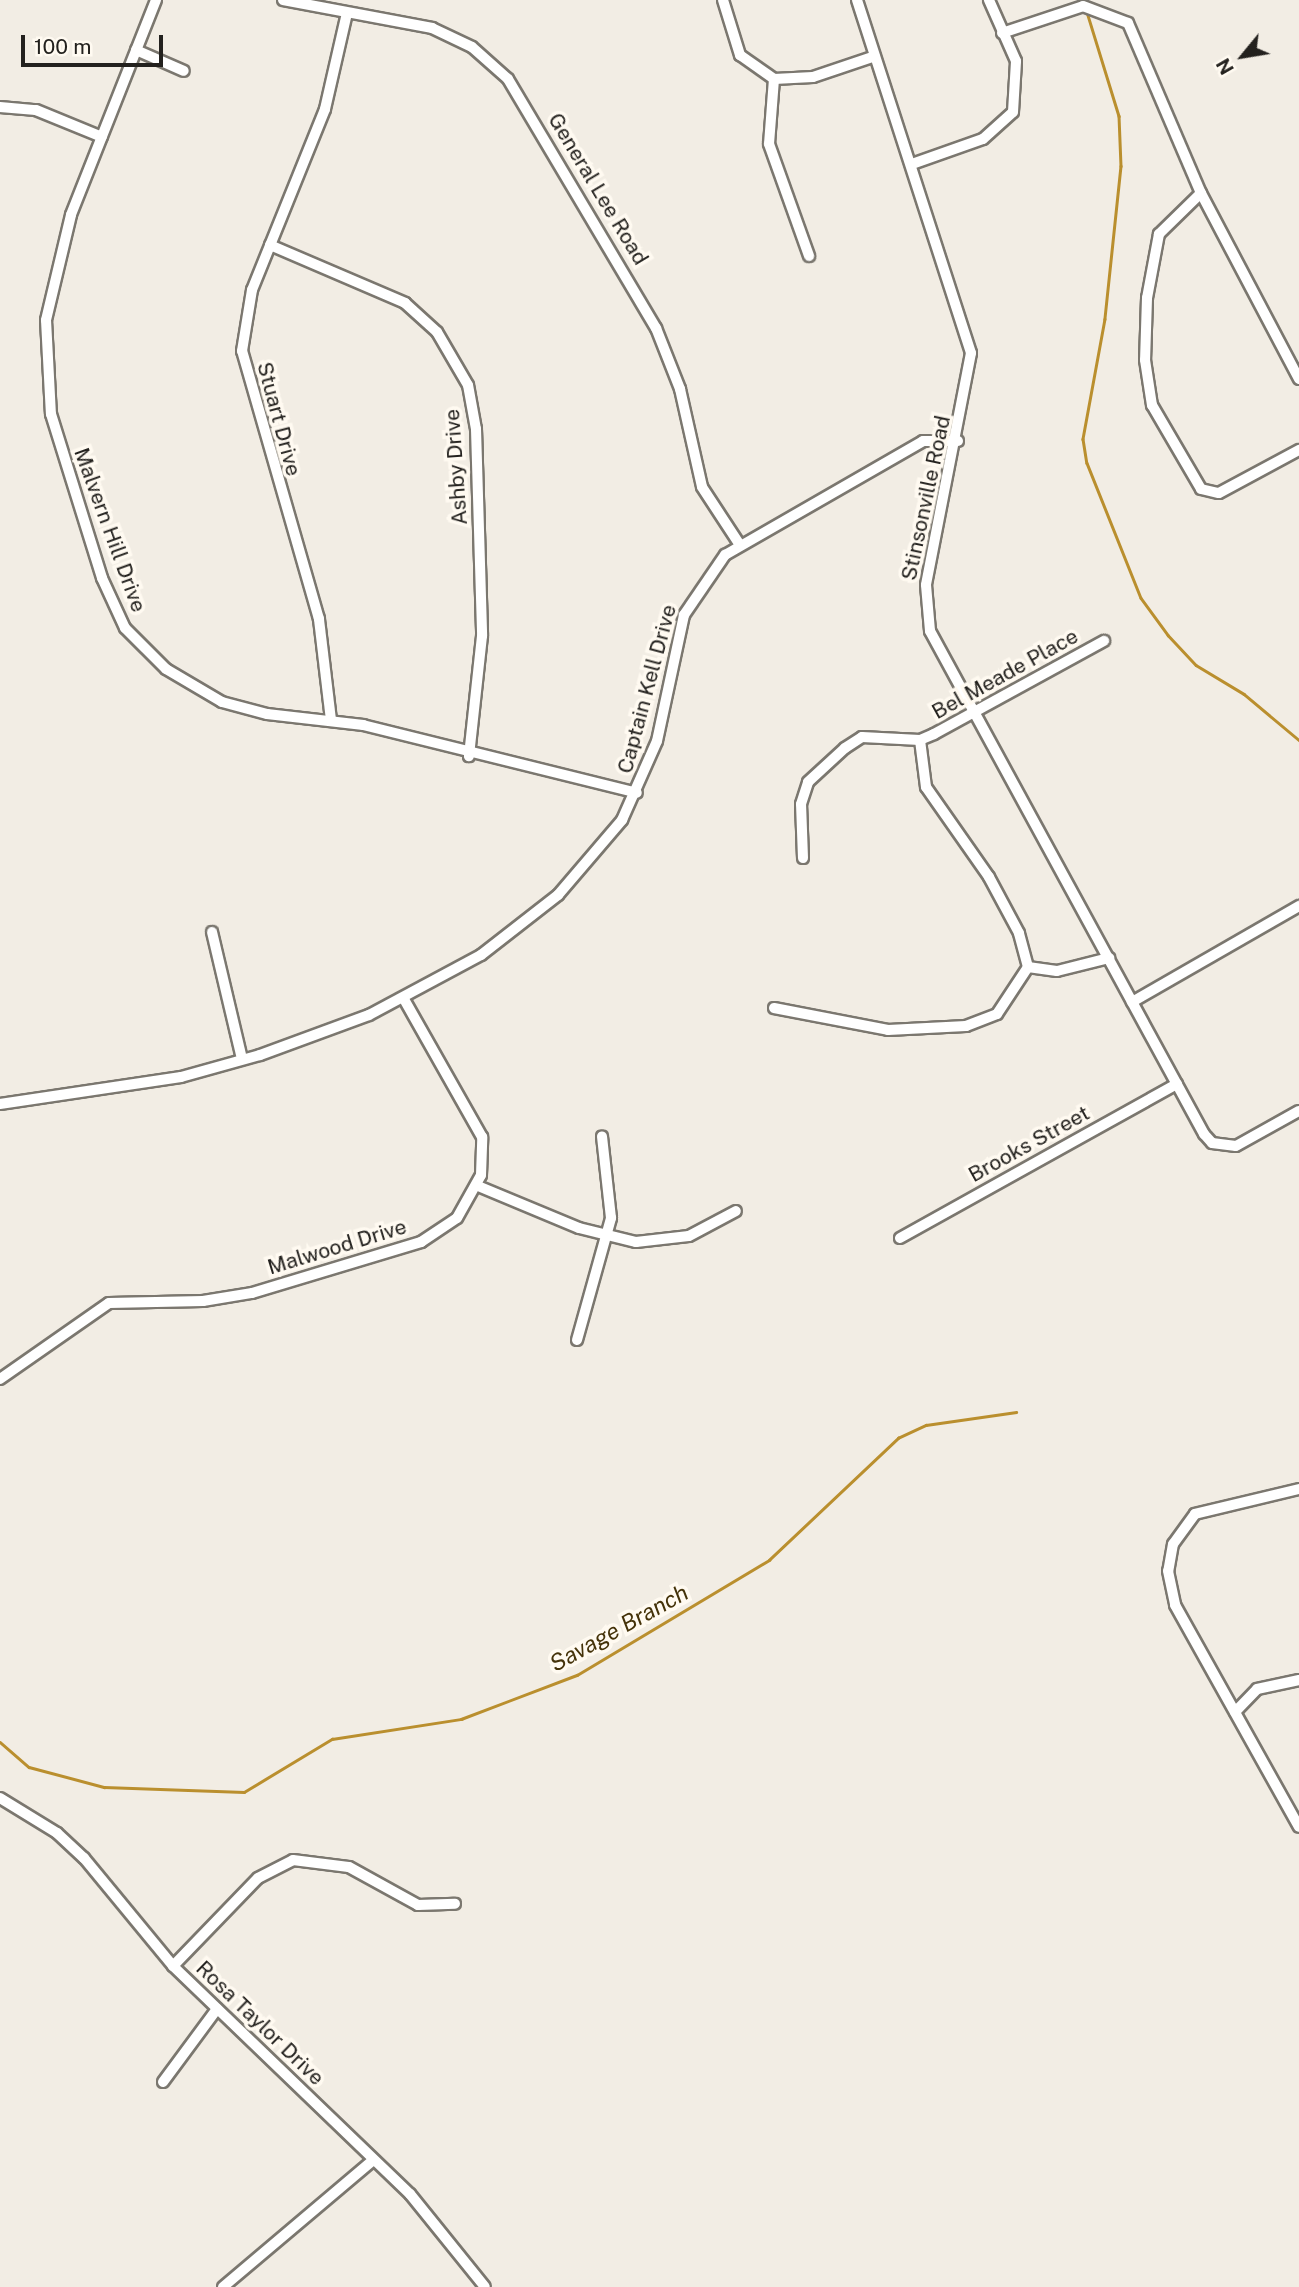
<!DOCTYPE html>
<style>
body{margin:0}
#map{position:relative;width:1299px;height:2287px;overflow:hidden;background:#f2ede4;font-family:"Public Sans",sans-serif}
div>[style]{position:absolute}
.stream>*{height:2.5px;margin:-1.25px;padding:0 1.25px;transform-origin:1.25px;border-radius:1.25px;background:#ba8f2e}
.roads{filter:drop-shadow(2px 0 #7b776f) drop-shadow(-2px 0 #7b776f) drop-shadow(0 2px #7b776f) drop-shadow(0 -2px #7b776f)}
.minor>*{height:10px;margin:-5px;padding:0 5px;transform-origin:5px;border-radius:5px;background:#fff}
span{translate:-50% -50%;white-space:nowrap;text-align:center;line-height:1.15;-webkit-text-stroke:7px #fffaf1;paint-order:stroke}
.street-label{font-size:21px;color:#23211e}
.water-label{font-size:23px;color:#443209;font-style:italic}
.north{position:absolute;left:1208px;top:21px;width:70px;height:70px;-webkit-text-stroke:5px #fffaf1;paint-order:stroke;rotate:240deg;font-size:19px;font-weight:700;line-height:28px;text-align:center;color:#23211e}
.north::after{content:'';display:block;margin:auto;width:24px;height:32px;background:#23211e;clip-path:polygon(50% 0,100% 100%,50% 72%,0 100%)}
.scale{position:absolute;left:21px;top:35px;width:142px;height:32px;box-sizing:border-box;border:4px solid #23211e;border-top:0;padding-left:9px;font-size:21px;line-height:24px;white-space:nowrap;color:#23211e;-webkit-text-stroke:5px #fffaf1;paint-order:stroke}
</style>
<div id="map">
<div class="stream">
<div style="left:1087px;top:12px;width:109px;rotate:72.9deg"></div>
<div style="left:1119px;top:116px;width:50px;rotate:87.7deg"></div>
<div style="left:1121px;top:166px;width:154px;rotate:96deg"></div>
<div style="left:1105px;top:319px;width:122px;rotate:100.4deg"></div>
<div style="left:1083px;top:439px;width:24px;rotate:81deg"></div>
<div style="left:1087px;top:463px;width:145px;rotate:68.2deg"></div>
<div style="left:1141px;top:598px;width:46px;rotate:53.9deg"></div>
<div style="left:1168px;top:635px;width:41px;rotate:47deg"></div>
<div style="left:1196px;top:665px;width:56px;rotate:31.1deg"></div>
<div style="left:1244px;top:694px;width:72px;rotate:39.9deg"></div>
<div style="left:0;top:1742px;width:38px;rotate:41deg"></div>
<div style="left:29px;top:1767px;width:78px;rotate:14.9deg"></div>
<div style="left:104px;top:1787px;width:140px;rotate:2deg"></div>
<div style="left:244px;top:1792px;width:103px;rotate:-31.1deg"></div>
<div style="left:332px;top:1739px;width:131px;rotate:-8.8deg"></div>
<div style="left:461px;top:1719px;width:124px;rotate:-20.8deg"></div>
<div style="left:577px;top:1675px;width:224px;rotate:-30.9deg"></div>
<div style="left:769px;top:1560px;width:178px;rotate:-43.4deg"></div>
<div style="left:898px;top:1438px;width:31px;rotate:-25deg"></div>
<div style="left:926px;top:1425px;width:91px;rotate:-8.2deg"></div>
</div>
<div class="roads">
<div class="minor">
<div style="left:156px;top:0;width:231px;rotate:111.6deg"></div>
<div style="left:71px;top:215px;width:108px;rotate:103.4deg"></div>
<div style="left:46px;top:320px;width:94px;rotate:87deg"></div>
<div style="left:51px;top:414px;width:172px;rotate:72.7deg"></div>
<div style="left:102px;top:578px;width:55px;rotate:65.3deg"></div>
<div style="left:125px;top:628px;width:58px;rotate:45deg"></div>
<div style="left:166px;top:669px;width:65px;rotate:30.5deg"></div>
<div style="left:222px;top:702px;width:47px;rotate:14.9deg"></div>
<div style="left:267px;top:714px;width:97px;rotate:6.5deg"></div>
<div style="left:363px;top:725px;width:282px;rotate:13.9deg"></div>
<div style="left:283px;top:0;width:152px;rotate:10.6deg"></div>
<div style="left:432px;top:28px;width:44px;rotate:25.4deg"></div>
<div style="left:472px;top:47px;width:48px;rotate:41.6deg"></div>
<div style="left:508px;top:79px;width:290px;rotate:59.3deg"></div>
<div style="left:656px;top:328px;width:66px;rotate:68.5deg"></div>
<div style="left:680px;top:389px;width:100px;rotate:77.3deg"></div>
<div style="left:702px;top:487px;width:69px;rotate:56.8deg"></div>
<div style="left:723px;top:0;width:58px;rotate:72.8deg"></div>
<div style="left:740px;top:55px;width:42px;rotate:35.2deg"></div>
<div style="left:774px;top:79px;width:39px;rotate:-3deg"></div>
<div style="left:813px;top:77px;width:65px;rotate:-18.7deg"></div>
<div style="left:857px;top:0;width:371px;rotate:72.1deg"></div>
<div style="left:971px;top:353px;width:236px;rotate:101deg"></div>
<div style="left:926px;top:585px;width:46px;rotate:85deg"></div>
<div style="left:930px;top:631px;width:573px;rotate:61.42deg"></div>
<div style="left:1204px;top:1134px;width:12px;rotate:48deg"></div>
<div style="left:1212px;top:1143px;width:24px;rotate:7deg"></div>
<div style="left:1236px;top:1146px;width:72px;rotate:-29.1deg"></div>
<div style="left:1002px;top:33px;width:85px;rotate:-18.4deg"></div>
<div style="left:1083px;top:6px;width:48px;rotate:20.7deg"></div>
<div style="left:1128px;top:23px;width:185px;rotate:66.8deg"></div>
<div style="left:136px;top:50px;width:52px;rotate:23.6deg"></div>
<div style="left:774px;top:79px;width:65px;rotate:94.4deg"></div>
<div style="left:769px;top:144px;width:119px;rotate:70.3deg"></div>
<div style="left:0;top:107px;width:36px;rotate:5deg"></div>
<div style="left:36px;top:110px;width:71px;rotate:22.2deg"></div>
<div style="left:912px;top:164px;width:75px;rotate:-19.4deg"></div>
<div style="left:983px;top:139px;width:40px;rotate:-42deg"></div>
<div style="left:1013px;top:112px;width:51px;rotate:-86.6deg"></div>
<div style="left:1016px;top:61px;width:67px;rotate:-113.9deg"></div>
<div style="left:270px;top:245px;width:147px;rotate:23.2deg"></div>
<div style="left:405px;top:303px;width:43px;rotate:42.2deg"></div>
<div style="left:437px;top:332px;width:61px;rotate:59.7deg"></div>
<div style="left:468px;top:385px;width:45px;rotate:79.7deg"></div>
<div style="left:476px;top:429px;width:207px;rotate:88.3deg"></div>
<div style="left:482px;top:636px;width:121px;rotate:96.2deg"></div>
<div style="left:1299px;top:379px;width:210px;rotate:-117.8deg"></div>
<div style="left:1201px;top:193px;width:59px;rotate:135.7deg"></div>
<div style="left:1159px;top:234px;width:65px;rotate:100.6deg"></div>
<div style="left:1147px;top:298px;width:62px;rotate:91.8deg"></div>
<div style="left:1145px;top:360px;width:46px;rotate:81.2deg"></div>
<div style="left:1152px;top:405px;width:97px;rotate:59.7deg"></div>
<div style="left:1201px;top:489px;width:18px;rotate:13deg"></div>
<div style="left:1219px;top:493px;width:91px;rotate:-28.3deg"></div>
<div style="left:331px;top:720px;width:102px;rotate:-96.8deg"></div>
<div style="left:319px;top:619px;width:279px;rotate:-106deg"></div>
<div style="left:242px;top:351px;width:62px;rotate:-80.7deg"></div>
<div style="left:252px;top:290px;width:195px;rotate:-68deg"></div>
<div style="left:325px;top:109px;width:98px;rotate:-77.1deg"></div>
<div style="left:803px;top:858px;width:54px;rotate:-92.1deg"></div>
<div style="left:801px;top:804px;width:23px;rotate:-72deg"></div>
<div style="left:808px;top:782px;width:50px;rotate:-42.6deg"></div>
<div style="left:845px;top:748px;width:20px;rotate:-33deg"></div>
<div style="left:862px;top:737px;width:58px;rotate:3deg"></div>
<div style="left:920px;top:740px;width:15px;rotate:-23deg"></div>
<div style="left:934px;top:734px;width:194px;rotate:-28.7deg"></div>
<div style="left:212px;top:932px;width:130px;rotate:76.7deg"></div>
<div style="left:1028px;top:967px;width:29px;rotate:8deg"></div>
<div style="left:1057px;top:971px;width:54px;rotate:-14deg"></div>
<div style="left:1132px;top:1002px;width:193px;rotate:-29.9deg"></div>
<div style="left:774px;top:1008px;width:116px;rotate:10.9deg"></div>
<div style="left:888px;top:1030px;width:78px;rotate:-2.9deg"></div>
<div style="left:966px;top:1026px;width:33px;rotate:-21deg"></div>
<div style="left:997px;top:1014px;width:56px;rotate:-56.6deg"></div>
<div style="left:1028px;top:967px;width:35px;rotate:-105deg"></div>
<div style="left:1019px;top:933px;width:64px;rotate:-118.2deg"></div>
<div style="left:989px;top:877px;width:110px;rotate:-125deg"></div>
<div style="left:926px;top:787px;width:47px;rotate:-97.3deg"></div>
<div style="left:0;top:1104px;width:183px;rotate:-8.5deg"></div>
<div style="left:181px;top:1077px;width:82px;rotate:-15.6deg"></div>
<div style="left:260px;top:1055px;width:116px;rotate:-20.2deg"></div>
<div style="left:369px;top:1015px;width:127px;rotate:-28.2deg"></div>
<div style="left:481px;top:955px;width:98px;rotate:-37.9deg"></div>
<div style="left:558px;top:895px;width:99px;rotate:-49.5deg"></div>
<div style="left:622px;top:820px;width:86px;rotate:-66.1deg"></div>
<div style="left:657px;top:741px;width:129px;rotate:-77.9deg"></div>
<div style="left:684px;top:615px;width:73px;rotate:-55.7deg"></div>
<div style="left:725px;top:555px;width:228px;rotate:-29.9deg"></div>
<div style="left:923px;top:441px;width:35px"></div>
<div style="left:478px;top:1186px;width:109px;rotate:22.6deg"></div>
<div style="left:579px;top:1228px;width:59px;rotate:13.8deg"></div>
<div style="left:636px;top:1242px;width:53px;rotate:-6.5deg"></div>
<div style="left:689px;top:1236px;width:53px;rotate:-28deg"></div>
<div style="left:900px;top:1238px;width:317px;rotate:-29.1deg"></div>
<div style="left:577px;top:1340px;width:127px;rotate:-74.4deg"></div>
<div style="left:611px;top:1218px;width:82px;rotate:-96.3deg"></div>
<div style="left:0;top:1379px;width:133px;rotate:-34.9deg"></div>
<div style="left:109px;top:1303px;width:94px;rotate:-1.2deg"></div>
<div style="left:203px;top:1301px;width:50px;rotate:-9.3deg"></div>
<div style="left:252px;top:1293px;width:177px;rotate:-16.8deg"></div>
<div style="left:421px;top:1242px;width:43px;rotate:-33.7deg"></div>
<div style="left:457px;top:1218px;width:49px;rotate:-60.8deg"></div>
<div style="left:481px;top:1175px;width:38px;rotate:-88deg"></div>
<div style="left:482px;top:1137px;width:159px;rotate:-119.5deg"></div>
<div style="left:1299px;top:1489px;width:107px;rotate:166.5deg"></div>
<div style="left:1195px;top:1514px;width:37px;rotate:126deg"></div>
<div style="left:1173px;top:1544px;width:27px;rotate:100deg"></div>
<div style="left:1168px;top:1571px;width:35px;rotate:78deg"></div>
<div style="left:1175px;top:1605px;width:254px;rotate:60.8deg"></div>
<div style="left:1235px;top:1712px;width:32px;rotate:-46deg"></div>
<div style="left:1257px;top:1689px;width:43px;rotate:-12.1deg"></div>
<div style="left:0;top:1798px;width:67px;rotate:31.6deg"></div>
<div style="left:57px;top:1833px;width:37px;rotate:43deg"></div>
<div style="left:84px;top:1858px;width:140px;rotate:50.5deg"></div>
<div style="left:173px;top:1966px;width:329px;rotate:43.9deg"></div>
<div style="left:410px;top:2194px;width:119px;rotate:51.1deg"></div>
<div style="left:173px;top:1966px;width:122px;rotate:-46deg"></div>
<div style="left:258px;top:1878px;width:39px;rotate:-27deg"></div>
<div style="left:293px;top:1860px;width:56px;rotate:7.1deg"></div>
<div style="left:349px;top:1867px;width:79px;rotate:28.8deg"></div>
<div style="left:418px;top:1905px;width:37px;rotate:-2deg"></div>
<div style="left:163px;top:2082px;width:91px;rotate:-53.5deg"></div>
<div style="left:223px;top:2287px;width:195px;rotate:-40.2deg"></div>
</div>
</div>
<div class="street-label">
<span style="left:598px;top:189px;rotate:59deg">General Lee Road</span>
<span style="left:279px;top:419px;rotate:75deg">Stuart Drive</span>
<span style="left:456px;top:467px;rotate:-94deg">Ashby Drive</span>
<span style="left:926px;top:498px;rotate:-78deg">Stinsonville Road</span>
<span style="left:110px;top:530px;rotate:70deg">Malvern Hill Drive</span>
<span style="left:1005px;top:674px;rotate:-29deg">Bel Meade Place</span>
<span style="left:647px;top:689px;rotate:-75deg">Captain Kell Drive</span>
<span style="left:1029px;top:1144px;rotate:-29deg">Brooks Street</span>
<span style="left:337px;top:1247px;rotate:-17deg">Malwood Drive</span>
<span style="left:260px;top:2023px;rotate:44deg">Rosa Taylor Drive</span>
</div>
<div class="water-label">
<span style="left:619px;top:1628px;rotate:-29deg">Savage Branch</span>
</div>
<div class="north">N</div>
<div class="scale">100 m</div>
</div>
